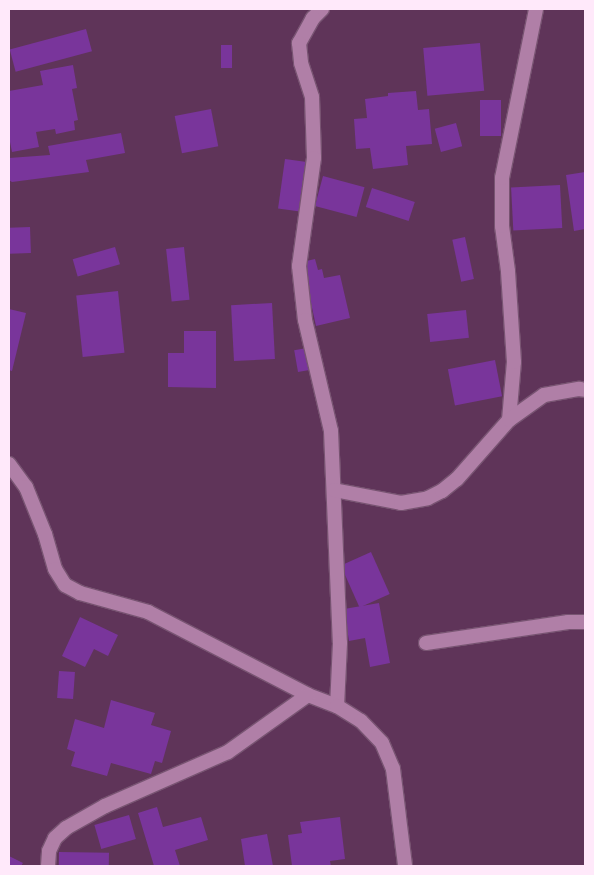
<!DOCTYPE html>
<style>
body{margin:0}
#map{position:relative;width:594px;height:875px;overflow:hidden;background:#5f3459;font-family:Montserrat,sans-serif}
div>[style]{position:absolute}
.building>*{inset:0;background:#79359b;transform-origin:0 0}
.roads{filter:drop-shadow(1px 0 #785472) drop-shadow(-1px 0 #785472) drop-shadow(0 1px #785472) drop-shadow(0 -1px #785472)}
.minor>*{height:14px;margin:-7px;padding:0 7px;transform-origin:7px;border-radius:7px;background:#b07fa7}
span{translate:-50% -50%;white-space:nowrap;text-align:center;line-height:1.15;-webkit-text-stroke:4px #5f3459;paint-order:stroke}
.frame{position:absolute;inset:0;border:10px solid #ffe9fa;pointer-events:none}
</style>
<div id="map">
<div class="building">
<div style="left:86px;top:29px;width:23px;height:79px;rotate:75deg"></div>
<div style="left:480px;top:43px;width:48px;height:57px;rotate:85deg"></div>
<div style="left:221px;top:45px;width:11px;height:23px"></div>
<div style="clip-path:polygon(73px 65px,77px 88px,72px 89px,78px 120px,74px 121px,75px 130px,56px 134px,55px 129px,36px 132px,39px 147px,12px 152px,9px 137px,9px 91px,43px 85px,40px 71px)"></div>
<div style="clip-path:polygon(416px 91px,418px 110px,429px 109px,432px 144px,406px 146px,408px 165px,373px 169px,370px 148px,356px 149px,354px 119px,367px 118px,365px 99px,388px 96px,388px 93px)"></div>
<div style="left:480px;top:100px;width:21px;height:36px"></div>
<div style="left:211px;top:109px;width:38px;height:37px;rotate:79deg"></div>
<div style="left:456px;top:123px;width:24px;height:22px;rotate:75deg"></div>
<div style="clip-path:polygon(121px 133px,125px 153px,86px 160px,89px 172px,12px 182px,9px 180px,9px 158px,50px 155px,48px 146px)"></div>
<div style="left:285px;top:159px;width:22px;height:50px;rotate:8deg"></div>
<div style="clip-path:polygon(585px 172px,585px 229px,574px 231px,566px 175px)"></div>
<div style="left:323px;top:176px;width:43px;height:31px;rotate:15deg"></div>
<div style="left:560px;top:185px;width:43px;height:49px;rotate:87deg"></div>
<div style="left:372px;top:188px;width:45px;height:20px;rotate:18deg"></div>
<div style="left:30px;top:227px;width:26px;height:21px;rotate:88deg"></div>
<div style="left:465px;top:237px;width:43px;height:13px;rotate:78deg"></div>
<div style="left:115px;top:247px;width:18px;height:44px;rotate:74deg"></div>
<div style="left:184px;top:247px;width:53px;height:18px;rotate:84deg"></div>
<div style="clip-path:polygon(315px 259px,318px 270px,322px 269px,324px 278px,340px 275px,350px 318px,316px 326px,302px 262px)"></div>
<div style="left:118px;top:291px;width:62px;height:42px;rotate:84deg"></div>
<div style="left:272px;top:303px;width:56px;height:41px;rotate:87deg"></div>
<div style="clip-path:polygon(9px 309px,26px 313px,12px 371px,9px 370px)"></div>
<div style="left:466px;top:310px;width:28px;height:39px;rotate:84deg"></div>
<div style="clip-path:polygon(184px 331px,216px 331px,216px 388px,168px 387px,168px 353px,184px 353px)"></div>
<div style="left:307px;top:348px;width:22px;height:13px;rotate:80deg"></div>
<div style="left:495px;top:360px;width:37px;height:48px;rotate:79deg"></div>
<div style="left:371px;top:552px;width:46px;height:33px;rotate:66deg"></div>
<div style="clip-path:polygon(379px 603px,390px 663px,370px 667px,365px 638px,349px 641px,344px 609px)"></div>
<div style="clip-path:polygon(80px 617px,118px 635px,108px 656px,94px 649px,85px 667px,62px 656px)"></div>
<div style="left:59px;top:671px;width:16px;height:27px;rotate:4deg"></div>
<div style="clip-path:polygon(111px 700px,155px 713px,151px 725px,171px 731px,162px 763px,155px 761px,151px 774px,111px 763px,107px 776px,71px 766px,75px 752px,67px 749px,75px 719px,104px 728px)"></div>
<div style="clip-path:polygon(157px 807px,163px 827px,201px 817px,208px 840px,175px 850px,180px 866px,154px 866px,138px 813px)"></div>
<div style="left:129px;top:815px;width:25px;height:36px;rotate:74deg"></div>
<div style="clip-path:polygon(340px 817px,345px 859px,330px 861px,331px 866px,292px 866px,288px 835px,302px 833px,300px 822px)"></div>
<div style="clip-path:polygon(267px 834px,273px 866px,245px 866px,241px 839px)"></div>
<div style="left:59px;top:852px;width:50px;height:14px;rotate:1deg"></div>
<div style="clip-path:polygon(9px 856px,23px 863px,21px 866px,9px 866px)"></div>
</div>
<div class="roads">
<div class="minor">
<div style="left:322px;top:9px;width:13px;rotate:135deg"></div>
<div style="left:313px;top:18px;width:29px;rotate:119deg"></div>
<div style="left:299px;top:43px;width:20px;rotate:84deg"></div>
<div style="left:301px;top:63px;width:36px;rotate:72deg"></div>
<div style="left:312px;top:97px;width:61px;rotate:88.1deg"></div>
<div style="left:314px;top:158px;width:109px;rotate:97.9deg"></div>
<div style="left:299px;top:266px;width:54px;rotate:83.7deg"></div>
<div style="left:305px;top:320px;width:114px;rotate:76.8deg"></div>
<div style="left:331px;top:431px;width:212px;rotate:87.6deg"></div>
<div style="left:340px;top:643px;width:63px;rotate:92.7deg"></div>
<div style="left:509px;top:420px;width:58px;rotate:-85.1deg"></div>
<div style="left:514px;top:362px;width:91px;rotate:-93.8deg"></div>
<div style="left:508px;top:271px;width:45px;rotate:-97.6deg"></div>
<div style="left:502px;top:226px;width:48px;rotate:-90deg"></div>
<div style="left:502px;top:178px;width:172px;rotate:-78.6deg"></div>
<div style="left:9px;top:464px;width:29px;rotate:54deg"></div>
<div style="left:26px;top:487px;width:51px;rotate:68deg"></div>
<div style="left:45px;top:534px;width:36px;rotate:74deg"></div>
<div style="left:55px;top:569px;width:19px;rotate:58deg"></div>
<div style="left:65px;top:585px;width:17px;rotate:28deg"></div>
<div style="left:80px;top:593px;width:71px;rotate:15.6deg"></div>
<div style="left:148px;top:612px;width:180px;rotate:27.4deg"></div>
<div style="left:308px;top:695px;width:31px;rotate:21deg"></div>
<div style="left:337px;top:706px;width:28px;rotate:32deg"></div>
<div style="left:361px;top:721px;width:30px;rotate:46deg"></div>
<div style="left:382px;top:743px;width:28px;rotate:67deg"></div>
<div style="left:393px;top:769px;width:98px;rotate:82.9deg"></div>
<div style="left:334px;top:490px;width:68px;rotate:11deg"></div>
<div style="left:401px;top:503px;width:27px;rotate:-10deg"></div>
<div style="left:428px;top:498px;width:16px;rotate:-27deg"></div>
<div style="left:442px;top:491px;width:19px;rotate:-39deg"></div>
<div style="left:457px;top:479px;width:79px;rotate:-48.6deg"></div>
<div style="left:509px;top:420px;width:43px;rotate:-35.5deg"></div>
<div style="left:544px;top:395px;width:36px;rotate:-10deg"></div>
<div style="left:579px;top:389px;width:6px;rotate:9deg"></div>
<div style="left:426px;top:643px;width:144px;rotate:-8.4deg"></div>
<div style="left:568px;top:622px;width:17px"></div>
<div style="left:48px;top:866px;width:15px;rotate:-86deg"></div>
<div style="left:49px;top:851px;width:14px;rotate:-65deg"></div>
<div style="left:55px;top:838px;width:15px;rotate:-42deg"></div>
<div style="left:66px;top:828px;width:45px;rotate:-29.4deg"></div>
<div style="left:105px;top:806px;width:134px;rotate:-23.7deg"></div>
<div style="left:228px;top:752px;width:98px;rotate:-35.5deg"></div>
</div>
</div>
<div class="frame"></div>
</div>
